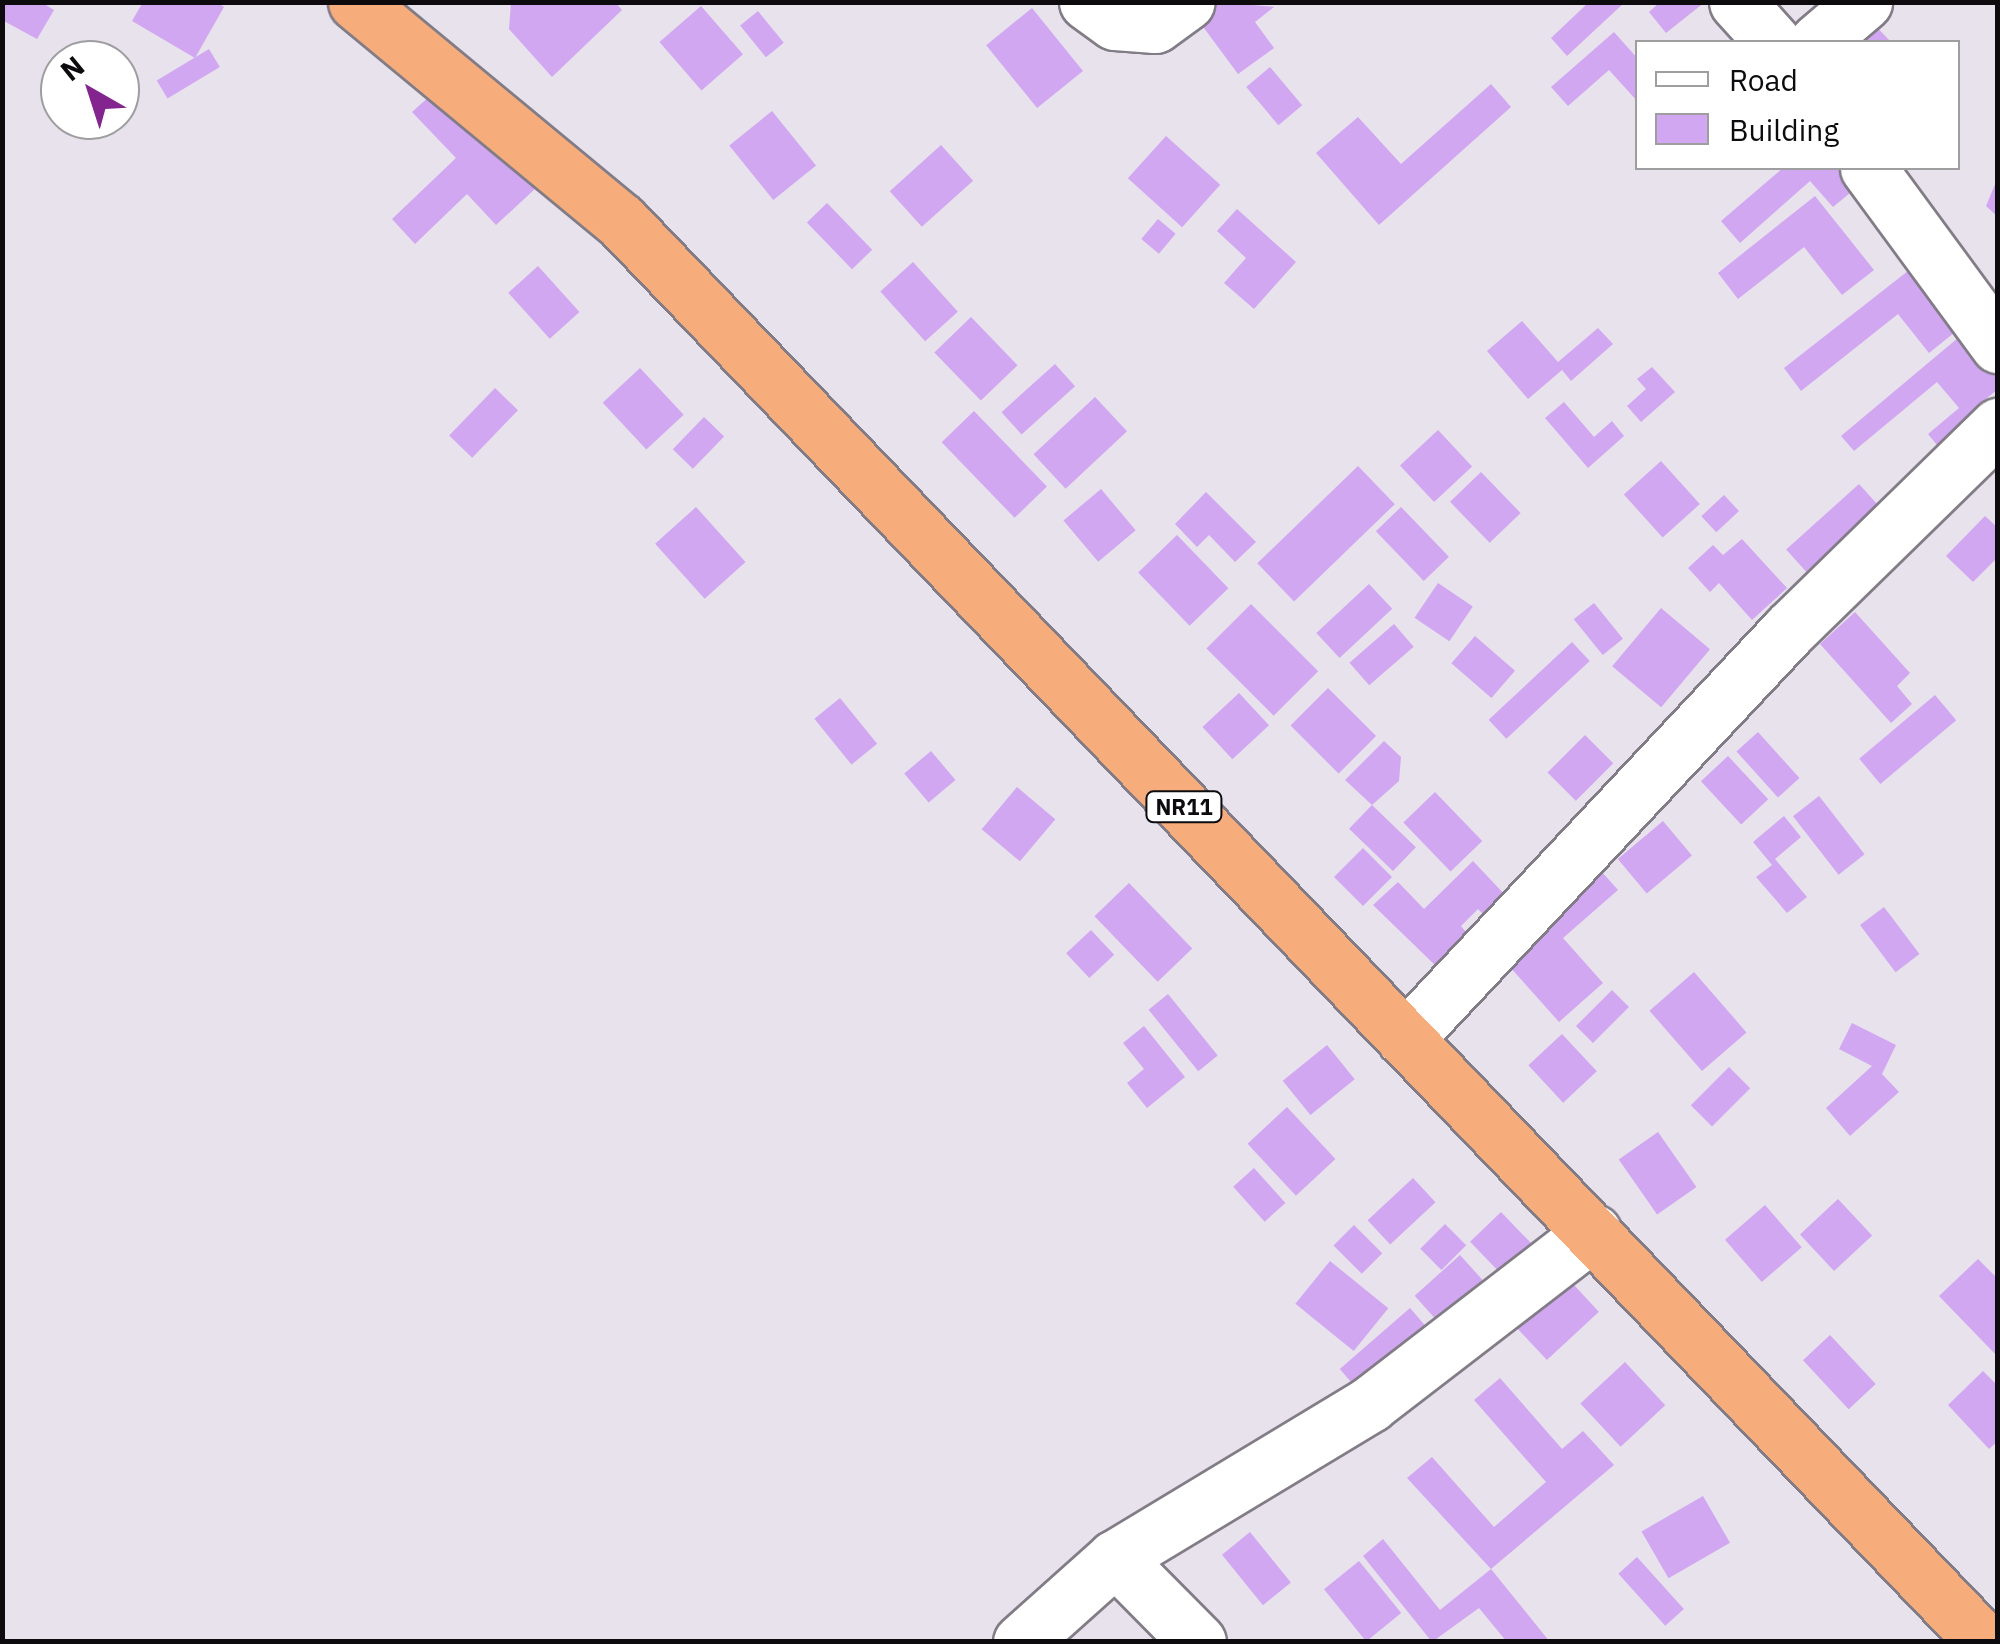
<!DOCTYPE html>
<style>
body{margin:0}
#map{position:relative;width:2000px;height:1644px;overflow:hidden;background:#e8e2ed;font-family:"IBM Plex Sans",sans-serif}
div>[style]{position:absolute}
.building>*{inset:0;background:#d1a7f1;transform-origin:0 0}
.roads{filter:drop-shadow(2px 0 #827c86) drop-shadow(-2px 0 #827c86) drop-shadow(0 2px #827c86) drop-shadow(0 -2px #827c86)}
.street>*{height:55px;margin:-27.5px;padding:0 27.5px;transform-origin:27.5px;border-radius:27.5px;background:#fff}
.highway>*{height:55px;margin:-27.5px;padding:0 27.5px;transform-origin:27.5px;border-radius:27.5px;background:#f7ad7b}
span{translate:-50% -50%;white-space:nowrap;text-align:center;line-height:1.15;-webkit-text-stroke:8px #fff;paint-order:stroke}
.shield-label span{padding:2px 8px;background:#fff;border:2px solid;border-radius:8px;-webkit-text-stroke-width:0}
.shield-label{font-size:22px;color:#0d0b0e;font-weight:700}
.frame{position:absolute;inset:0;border:5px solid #0d0b0e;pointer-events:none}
.legend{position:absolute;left:1635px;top:40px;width:325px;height:130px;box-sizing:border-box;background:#fff;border:2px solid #9e9d9f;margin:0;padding:12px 18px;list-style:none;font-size:30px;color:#0d0b0e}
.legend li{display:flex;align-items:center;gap:20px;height:50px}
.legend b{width:50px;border:2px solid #9e9d9f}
.north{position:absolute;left:40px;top:40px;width:100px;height:100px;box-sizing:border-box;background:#fff;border:2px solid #9e9d9f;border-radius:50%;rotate:321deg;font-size:28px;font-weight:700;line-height:40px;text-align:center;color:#0d0b0e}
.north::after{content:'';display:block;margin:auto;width:35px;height:45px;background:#84258f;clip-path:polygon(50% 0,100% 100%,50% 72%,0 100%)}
</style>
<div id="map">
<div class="building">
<div style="clip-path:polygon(2px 2px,41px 2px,54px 10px,37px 39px,2px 20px)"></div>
<div style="clip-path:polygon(143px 2px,217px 2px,224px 7px,195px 58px,132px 21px)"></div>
<div style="clip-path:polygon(511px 2px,615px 2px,622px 10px,552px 77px,509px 29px)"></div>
<div style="clip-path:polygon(1221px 2px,1274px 7px,1255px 22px,1274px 48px,1238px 74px,1198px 20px)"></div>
<div style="clip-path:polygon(1589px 2px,1625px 2px,1567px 56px,1551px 38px)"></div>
<div style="clip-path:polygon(1660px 2px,1705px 2px,1666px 33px,1649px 12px)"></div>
<div style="left:701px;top:6px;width:64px;height:55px;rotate:49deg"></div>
<div style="left:1032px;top:8px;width:81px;height:59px;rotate:51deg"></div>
<div style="left:758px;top:11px;width:41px;height:23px;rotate:51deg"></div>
<div style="clip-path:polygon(1866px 16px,1891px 42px,1837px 42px)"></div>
<div style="clip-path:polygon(1614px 32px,1638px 59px,1638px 102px,1609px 70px,1568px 106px,1551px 87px)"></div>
<div style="left:209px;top:49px;width:21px;height:61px;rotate:59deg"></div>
<div style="left:1270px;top:67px;width:50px;height:31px;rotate:50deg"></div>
<div style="clip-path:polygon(1491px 84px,1511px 107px,1379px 225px,1316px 153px,1358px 117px,1401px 164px)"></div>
<div style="clip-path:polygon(441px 86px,537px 187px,496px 225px,467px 194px,415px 244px,392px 219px,456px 158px,412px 112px)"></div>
<div style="left:772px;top:111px;width:70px;height:55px;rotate:51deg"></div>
<div style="left:1166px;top:136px;width:73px;height:57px;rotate:42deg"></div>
<div style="left:941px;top:145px;width:48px;height:69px;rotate:48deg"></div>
<div style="clip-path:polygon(1783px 168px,1848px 168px,1862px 183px,1833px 207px,1810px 181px,1740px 243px,1721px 221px)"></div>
<div style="clip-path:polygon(1998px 177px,1998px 217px,1986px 206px)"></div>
<div style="clip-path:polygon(1815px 196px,1874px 270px,1842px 295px,1804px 247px,1738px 299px,1718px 273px)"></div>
<div style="left:827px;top:203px;width:65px;height:28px;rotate:46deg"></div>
<div style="clip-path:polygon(1237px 209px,1296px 262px,1254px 309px,1224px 283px,1246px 258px,1217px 231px)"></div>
<div style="left:1158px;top:219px;width:23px;height:26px;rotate:40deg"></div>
<div style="clip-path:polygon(1922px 260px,1970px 320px,1929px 353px,1898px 314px,1801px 391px,1784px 368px)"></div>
<div style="left:913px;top:262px;width:67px;height:44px;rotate:48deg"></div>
<div style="left:538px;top:266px;width:62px;height:40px;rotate:48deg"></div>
<div style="left:971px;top:317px;width:67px;height:51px;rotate:46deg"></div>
<div style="clip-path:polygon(1522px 321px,1558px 362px,1598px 328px,1613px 344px,1571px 381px,1562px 370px,1528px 399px,1487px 351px)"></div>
<div style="clip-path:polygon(1971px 327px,1998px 358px,1998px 389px,1975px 408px,1981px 416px,1941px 450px,1928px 434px,1959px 408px,1937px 382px,1854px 451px,1841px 436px)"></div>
<div style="left:1055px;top:364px;width:30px;height:72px;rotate:48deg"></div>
<div style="clip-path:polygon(1652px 367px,1675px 392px,1641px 422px,1627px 406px,1646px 389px,1637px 379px)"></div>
<div style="left:640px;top:368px;width:64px;height:51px;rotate:47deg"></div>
<div style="left:495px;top:388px;width:32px;height:66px;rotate:44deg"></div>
<div style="left:1095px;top:397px;width:47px;height:84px;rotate:47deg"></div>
<div style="clip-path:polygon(1564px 402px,1594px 437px,1612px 421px,1624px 436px,1588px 468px,1545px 418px)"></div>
<div style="left:974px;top:411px;width:105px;height:45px;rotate:46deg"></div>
<div style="left:704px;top:417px;width:28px;height:45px;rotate:44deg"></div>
<div style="left:1438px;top:430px;width:50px;height:52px;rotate:47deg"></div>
<div style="left:1661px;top:461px;width:58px;height:50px;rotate:48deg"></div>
<div style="left:1358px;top:466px;width:53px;height:140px;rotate:46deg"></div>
<div style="left:1481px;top:472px;width:57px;height:43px;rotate:46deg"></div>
<div style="left:1859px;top:484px;width:30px;height:98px;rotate:48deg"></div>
<div style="left:1101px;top:489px;width:54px;height:49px;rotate:50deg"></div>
<div style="clip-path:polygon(1206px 492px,1256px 542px,1235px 562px,1209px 535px,1197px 547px,1175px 524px)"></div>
<div style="left:1724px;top:495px;width:22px;height:31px;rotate:47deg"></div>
<div style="left:696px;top:507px;width:74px;height:55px;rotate:48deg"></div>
<div style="left:1401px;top:507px;width:69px;height:35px;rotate:46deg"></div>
<div style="clip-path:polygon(1985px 516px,1998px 528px,1998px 557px,1973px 582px,1946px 556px)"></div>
<div style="left:1177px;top:535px;width:74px;height:54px;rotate:46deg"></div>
<div style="clip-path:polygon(1742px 539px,1787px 588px,1752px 620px,1719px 583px,1710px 592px,1688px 568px,1713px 545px,1723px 555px)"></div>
<div style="left:1438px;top:583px;width:42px;height:42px;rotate:34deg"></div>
<div style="left:1369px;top:584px;width:34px;height:72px;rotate:47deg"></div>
<div style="left:1594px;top:603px;width:46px;height:26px;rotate:51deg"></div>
<div style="left:1251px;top:604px;width:95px;height:63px;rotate:45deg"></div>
<div style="left:1661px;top:608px;width:64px;height:76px;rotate:40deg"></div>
<div style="clip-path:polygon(1855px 612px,1910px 673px,1897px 686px,1912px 704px,1891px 723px,1820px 644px)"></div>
<div style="left:1394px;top:624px;width:30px;height:59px;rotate:49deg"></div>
<div style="left:1475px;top:636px;width:53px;height:36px;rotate:41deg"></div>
<div style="left:1572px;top:642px;width:26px;height:114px;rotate:47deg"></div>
<div style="left:1328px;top:688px;width:68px;height:53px;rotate:45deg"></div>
<div style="left:1239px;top:693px;width:44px;height:50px;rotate:47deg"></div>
<div style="left:1935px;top:695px;width:33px;height:99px;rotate:50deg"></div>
<div style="left:840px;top:698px;width:59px;height:33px;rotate:51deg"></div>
<div style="left:1758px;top:732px;width:62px;height:29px;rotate:48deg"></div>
<div style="left:1585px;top:735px;width:40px;height:53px;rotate:45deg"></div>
<div style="clip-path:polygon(1384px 741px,1401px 757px,1399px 781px,1372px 805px,1345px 780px)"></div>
<div style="left:931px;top:751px;width:38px;height:35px;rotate:50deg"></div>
<div style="left:1728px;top:756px;width:59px;height:37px;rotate:47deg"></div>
<div style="left:1017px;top:787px;width:50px;height:55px;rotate:40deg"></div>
<div style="left:1435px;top:792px;width:68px;height:44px;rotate:46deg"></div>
<div style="left:1819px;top:796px;width:74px;height:33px;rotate:52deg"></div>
<div style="left:1372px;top:805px;width:61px;height:33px;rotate:44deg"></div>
<div style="clip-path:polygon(1784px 816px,1801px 837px,1775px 859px,1807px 897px,1787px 913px,1756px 877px,1772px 865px,1753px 842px)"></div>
<div style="left:1663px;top:821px;width:45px;height:59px;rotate:50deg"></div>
<div style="left:1363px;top:848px;width:41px;height:41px;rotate:45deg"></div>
<div style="clip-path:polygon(1473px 861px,1507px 897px,1486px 917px,1478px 909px,1461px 926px,1471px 938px,1439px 969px,1373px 905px,1398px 882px,1424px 909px)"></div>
<div style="clip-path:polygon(1601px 871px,1618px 890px,1563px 938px,1603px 983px,1559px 1022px,1502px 958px)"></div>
<div style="left:1129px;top:883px;width:91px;height:48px;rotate:46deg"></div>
<div style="left:1884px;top:907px;width:59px;height:30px;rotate:53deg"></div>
<div style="left:1091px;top:930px;width:34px;height:34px;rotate:47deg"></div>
<div style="left:1694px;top:972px;width:80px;height:59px;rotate:49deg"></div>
<div style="left:1612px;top:990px;width:24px;height:51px;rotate:45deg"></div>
<div style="left:1168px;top:994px;width:79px;height:25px;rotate:51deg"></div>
<div style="clip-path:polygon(1852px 1023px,1896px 1045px,1882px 1074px,1899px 1092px,1850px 1136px,1826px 1108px,1872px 1066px,1839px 1049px)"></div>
<div style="clip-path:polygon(1144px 1026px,1185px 1077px,1147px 1108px,1127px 1083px,1144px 1069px,1123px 1043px)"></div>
<div style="left:1562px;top:1034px;width:51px;height:46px;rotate:47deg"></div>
<div style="left:1327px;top:1045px;width:44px;height:57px;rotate:51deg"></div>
<div style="left:1729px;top:1067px;width:30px;height:54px;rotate:45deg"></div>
<div style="left:1287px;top:1107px;width:71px;height:54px;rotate:47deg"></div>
<div style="left:1658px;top:1132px;width:67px;height:48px;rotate:55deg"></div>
<div style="left:1254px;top:1168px;width:47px;height:28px;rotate:48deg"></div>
<div style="left:1413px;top:1178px;width:33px;height:62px;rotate:47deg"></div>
<div style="left:1838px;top:1199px;width:50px;height:52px;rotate:47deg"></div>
<div style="left:1765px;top:1205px;width:56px;height:53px;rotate:49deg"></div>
<div style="left:1501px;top:1212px;width:47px;height:43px;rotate:46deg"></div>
<div style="left:1445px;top:1224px;width:30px;height:35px;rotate:45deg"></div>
<div style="left:1354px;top:1225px;width:40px;height:29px;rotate:45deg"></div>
<div style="left:1460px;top:1255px;width:47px;height:61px;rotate:48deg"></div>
<div style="clip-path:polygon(1978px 1259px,1998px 1279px,1998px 1357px,1939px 1296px)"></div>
<div style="left:1330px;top:1261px;width:75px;height:55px;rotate:39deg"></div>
<div style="left:1560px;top:1270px;width:57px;height:71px;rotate:47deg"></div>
<div style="left:1410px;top:1308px;width:28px;height:93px;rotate:49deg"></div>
<div style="left:1830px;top:1335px;width:67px;height:37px;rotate:47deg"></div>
<div style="left:1625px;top:1362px;width:59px;height:61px;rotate:47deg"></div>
<div style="clip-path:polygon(1983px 1371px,1998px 1386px,1998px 1441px,1989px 1449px,1948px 1405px)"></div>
<div style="clip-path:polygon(1500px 1378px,1562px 1449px,1583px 1431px,1614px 1465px,1491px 1569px,1407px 1478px,1432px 1457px,1494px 1527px,1546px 1482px,1474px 1400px)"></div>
<div style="left:1703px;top:1496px;width:54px;height:71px;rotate:60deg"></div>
<div style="left:1250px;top:1532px;width:65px;height:36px;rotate:51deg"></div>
<div style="clip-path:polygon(1383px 1539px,1440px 1610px,1491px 1569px,1550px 1642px,1507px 1642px,1479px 1608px,1432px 1642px,1363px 1556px)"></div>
<div style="left:1637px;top:1557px;width:70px;height:25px;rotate:48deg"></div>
<div style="left:1359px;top:1561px;width:67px;height:45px;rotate:51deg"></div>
</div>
<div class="roads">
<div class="street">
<div style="left:1087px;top:2px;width:34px;rotate:36deg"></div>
<div style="left:1115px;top:22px;width:40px;rotate:4.3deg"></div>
<div style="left:1155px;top:25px;width:39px;rotate:-36deg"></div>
<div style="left:1737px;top:2px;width:54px;rotate:48deg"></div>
<div style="left:1817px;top:42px;width:62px;rotate:-40.4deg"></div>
<div style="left:1868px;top:168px;width:220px;rotate:53.7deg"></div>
<div style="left:1405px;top:1039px;width:562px;rotate:-46.8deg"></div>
<div style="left:1790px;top:629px;width:291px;rotate:-44.3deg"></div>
<div style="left:1115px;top:1558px;width:118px;rotate:45.3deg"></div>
<div style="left:1021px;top:1642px;width:126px;rotate:-41.8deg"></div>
<div style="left:1115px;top:1558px;width:298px;rotate:-31.1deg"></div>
<div style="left:1370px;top:1404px;width:282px;rotate:-37.6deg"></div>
</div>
<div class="highway">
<div style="left:356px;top:2px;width:344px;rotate:39.6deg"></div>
<div style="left:621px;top:221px;width:1969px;rotate:46.19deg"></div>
</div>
</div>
<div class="shield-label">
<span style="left:1184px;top:807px">NR11</span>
</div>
<div class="frame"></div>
<ul class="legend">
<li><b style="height:12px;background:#fff"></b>Road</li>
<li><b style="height:28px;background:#d1a7f1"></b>Building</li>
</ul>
<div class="north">N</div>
</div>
